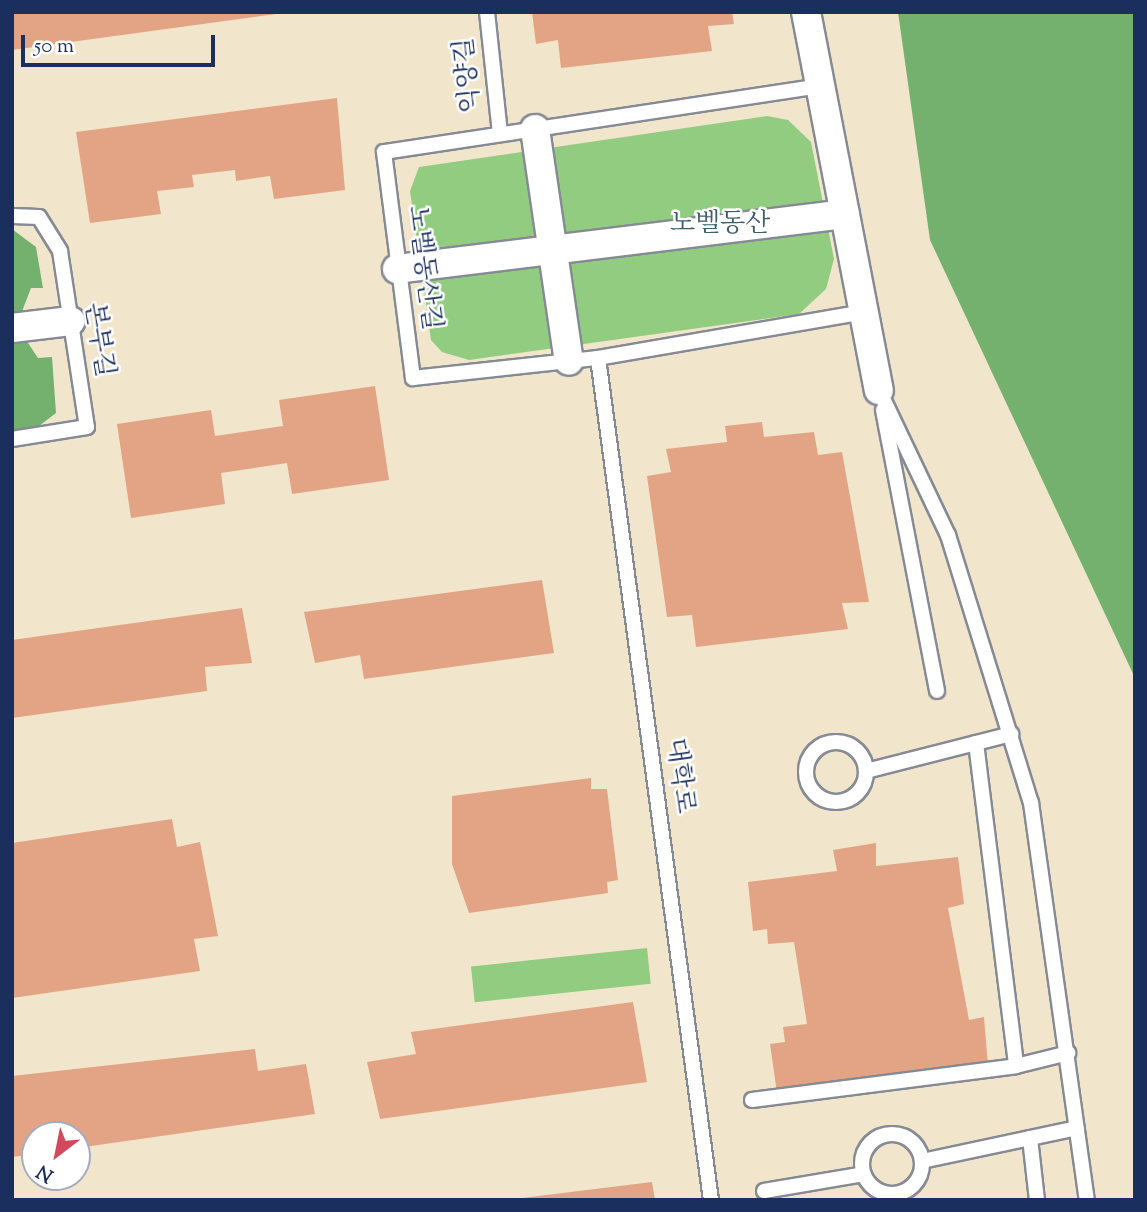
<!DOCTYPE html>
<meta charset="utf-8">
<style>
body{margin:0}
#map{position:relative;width:1147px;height:1212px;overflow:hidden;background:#f1e6cb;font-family:"Sorts Mill Goudy","Noto Serif KR",serif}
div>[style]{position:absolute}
.green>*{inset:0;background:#91cc80;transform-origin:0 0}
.forest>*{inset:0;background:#74b06e}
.building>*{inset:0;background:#e2a484}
.roads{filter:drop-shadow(2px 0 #868a94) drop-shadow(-2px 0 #868a94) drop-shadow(0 2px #868a94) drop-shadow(0 -2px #868a94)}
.lane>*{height:14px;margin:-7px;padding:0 7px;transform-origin:7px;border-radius:7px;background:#fff}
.lane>.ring{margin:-7px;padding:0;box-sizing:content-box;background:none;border:14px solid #fff;border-radius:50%}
.street>*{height:28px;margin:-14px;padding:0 14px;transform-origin:14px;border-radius:14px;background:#fff}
span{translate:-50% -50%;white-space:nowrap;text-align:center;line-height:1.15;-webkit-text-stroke:5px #fff;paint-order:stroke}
.street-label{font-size:26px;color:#1b2f5e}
.park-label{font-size:26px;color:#3e5e68}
.frame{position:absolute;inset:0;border:14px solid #1b2f5e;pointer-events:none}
.north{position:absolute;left:21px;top:1121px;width:70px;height:70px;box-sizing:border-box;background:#fff;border:2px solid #a4acbf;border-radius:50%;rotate:212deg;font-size:19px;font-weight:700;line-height:28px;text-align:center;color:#1b2f5e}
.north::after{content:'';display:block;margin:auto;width:24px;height:32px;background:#d1495b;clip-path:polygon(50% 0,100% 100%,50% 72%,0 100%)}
.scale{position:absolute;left:21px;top:35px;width:194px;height:32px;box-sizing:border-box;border:4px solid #1b2f5e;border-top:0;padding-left:9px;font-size:21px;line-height:24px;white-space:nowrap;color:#1b2f5e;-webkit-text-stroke:5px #fff;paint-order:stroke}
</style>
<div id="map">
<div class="green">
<div style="clip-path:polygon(767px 116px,788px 120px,811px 142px,834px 259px,826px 289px,799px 314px,469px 360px,442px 352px,431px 340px,410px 191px,419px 167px)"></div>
<div style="left:647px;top:948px;width:36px;height:177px;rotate:84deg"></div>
</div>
<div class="forest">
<div style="clip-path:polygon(898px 12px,1135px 12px,1135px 678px,930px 240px)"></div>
<div style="clip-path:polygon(12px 229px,36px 247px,43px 288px,31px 288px,21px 314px,12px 315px)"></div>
<div style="clip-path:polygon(26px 340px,38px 358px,52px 357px,56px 413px,39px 426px,12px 430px,12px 341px)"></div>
</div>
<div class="building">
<div style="clip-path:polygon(12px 12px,276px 12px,276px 14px,12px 50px)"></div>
<div style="clip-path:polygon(532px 12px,732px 12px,734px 24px,708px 26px,712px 51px,561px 68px,558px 40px,536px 44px)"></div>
<div style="clip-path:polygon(337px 98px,345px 190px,274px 199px,270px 176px,236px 181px,235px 170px,192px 175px,194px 187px,157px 191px,161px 214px,90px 223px,76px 132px)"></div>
<div style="clip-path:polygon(375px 386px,389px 480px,292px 494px,287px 463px,221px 473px,225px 504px,131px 518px,117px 424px,211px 410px,215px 436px,283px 426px,279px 400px)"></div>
<div style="clip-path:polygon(762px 422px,764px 437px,814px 432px,818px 455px,842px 452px,869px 602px,842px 603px,848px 629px,696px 647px,692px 615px,667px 617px,647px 476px,671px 472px,666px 449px,727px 442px,725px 426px)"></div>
<div style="clip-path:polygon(542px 580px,554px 653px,364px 679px,360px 655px,315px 663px,304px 612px)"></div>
<div style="clip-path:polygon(242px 608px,252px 663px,205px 667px,207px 691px,12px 718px,12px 640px)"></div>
<div style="clip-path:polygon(591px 778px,591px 789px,607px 789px,618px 880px,607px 882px,608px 893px,469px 913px,452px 864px,452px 796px)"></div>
<div style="clip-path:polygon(172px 819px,177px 847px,200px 842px,218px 936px,194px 939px,200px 971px,12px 998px,12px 843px)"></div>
<div style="clip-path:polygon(876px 843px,876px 866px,958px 857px,964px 904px,948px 908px,969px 1020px,984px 1017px,988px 1066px,777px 1093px,770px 1044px,785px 1042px,783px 1027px,807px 1024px,794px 942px,768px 944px,767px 929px,753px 931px,748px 882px,837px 871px,833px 850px)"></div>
<div style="clip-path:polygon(633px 1002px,647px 1082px,380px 1119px,367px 1062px,416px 1054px,411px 1032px)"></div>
<div style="clip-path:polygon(255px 1049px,258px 1071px,306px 1064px,315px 1114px,77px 1148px,77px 1135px,35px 1135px,35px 1154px,12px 1157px,12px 1076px)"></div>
<div style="clip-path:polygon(652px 1182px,655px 1200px,522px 1200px,522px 1198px)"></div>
</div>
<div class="roads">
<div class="lane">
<div style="left:487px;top:12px;width:122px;rotate:83.9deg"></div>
<div style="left:821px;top:86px;width:442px;rotate:171.4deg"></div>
<div style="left:384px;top:152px;width:228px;rotate:82.7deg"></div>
<div style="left:413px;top:378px;width:186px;rotate:-6.2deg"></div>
<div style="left:598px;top:358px;width:269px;rotate:-9.8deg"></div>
<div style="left:12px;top:216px;width:27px;rotate:2deg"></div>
<div style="left:39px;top:217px;width:40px;rotate:58deg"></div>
<div style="left:60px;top:251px;width:178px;rotate:81.3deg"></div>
<div style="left:87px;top:427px;width:76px;rotate:170.9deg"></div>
<div style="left:598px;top:358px;width:850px;rotate:82.36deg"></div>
<div style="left:879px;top:390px;width:161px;rotate:64.6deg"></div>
<div style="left:948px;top:535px;width:281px;rotate:72.8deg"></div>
<div style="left:1031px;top:803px;width:401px;rotate:82deg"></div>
<div style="left:883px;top:410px;width:286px;rotate:79.1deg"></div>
<div class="ring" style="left:806px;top:742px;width:46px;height:46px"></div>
<div style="left:976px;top:743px;width:325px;rotate:82.9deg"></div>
<div style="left:866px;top:771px;width:150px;rotate:-14.3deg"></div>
<div style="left:752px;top:1100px;width:266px;rotate:-7.3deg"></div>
<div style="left:1016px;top:1066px;width:54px;rotate:-14deg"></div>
<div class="ring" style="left:862px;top:1134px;width:46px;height:46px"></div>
<div style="left:1030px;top:1138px;width:62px;rotate:83.6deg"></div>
<div style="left:922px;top:1161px;width:158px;rotate:-12deg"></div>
<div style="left:764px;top:1191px;width:101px;rotate:-9.6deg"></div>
</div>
<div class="street">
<div style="left:806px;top:12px;width:385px;rotate:79.1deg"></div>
<div style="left:535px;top:129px;width:234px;rotate:81.7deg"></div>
<div style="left:397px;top:269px;width:451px;rotate:-7deg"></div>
<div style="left:12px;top:328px;width:59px;rotate:-6.8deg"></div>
</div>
</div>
<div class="street-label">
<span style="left:469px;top:75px;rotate:-96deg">익양길</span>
<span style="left:423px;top:268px;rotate:83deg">노벨동산길</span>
<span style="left:98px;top:340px;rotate:81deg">본부길</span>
<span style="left:679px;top:776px;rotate:82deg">대학로</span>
</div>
<div class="park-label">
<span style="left:720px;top:225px">노벨동산</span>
</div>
<div class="frame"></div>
<div class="north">N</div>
<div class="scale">50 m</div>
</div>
